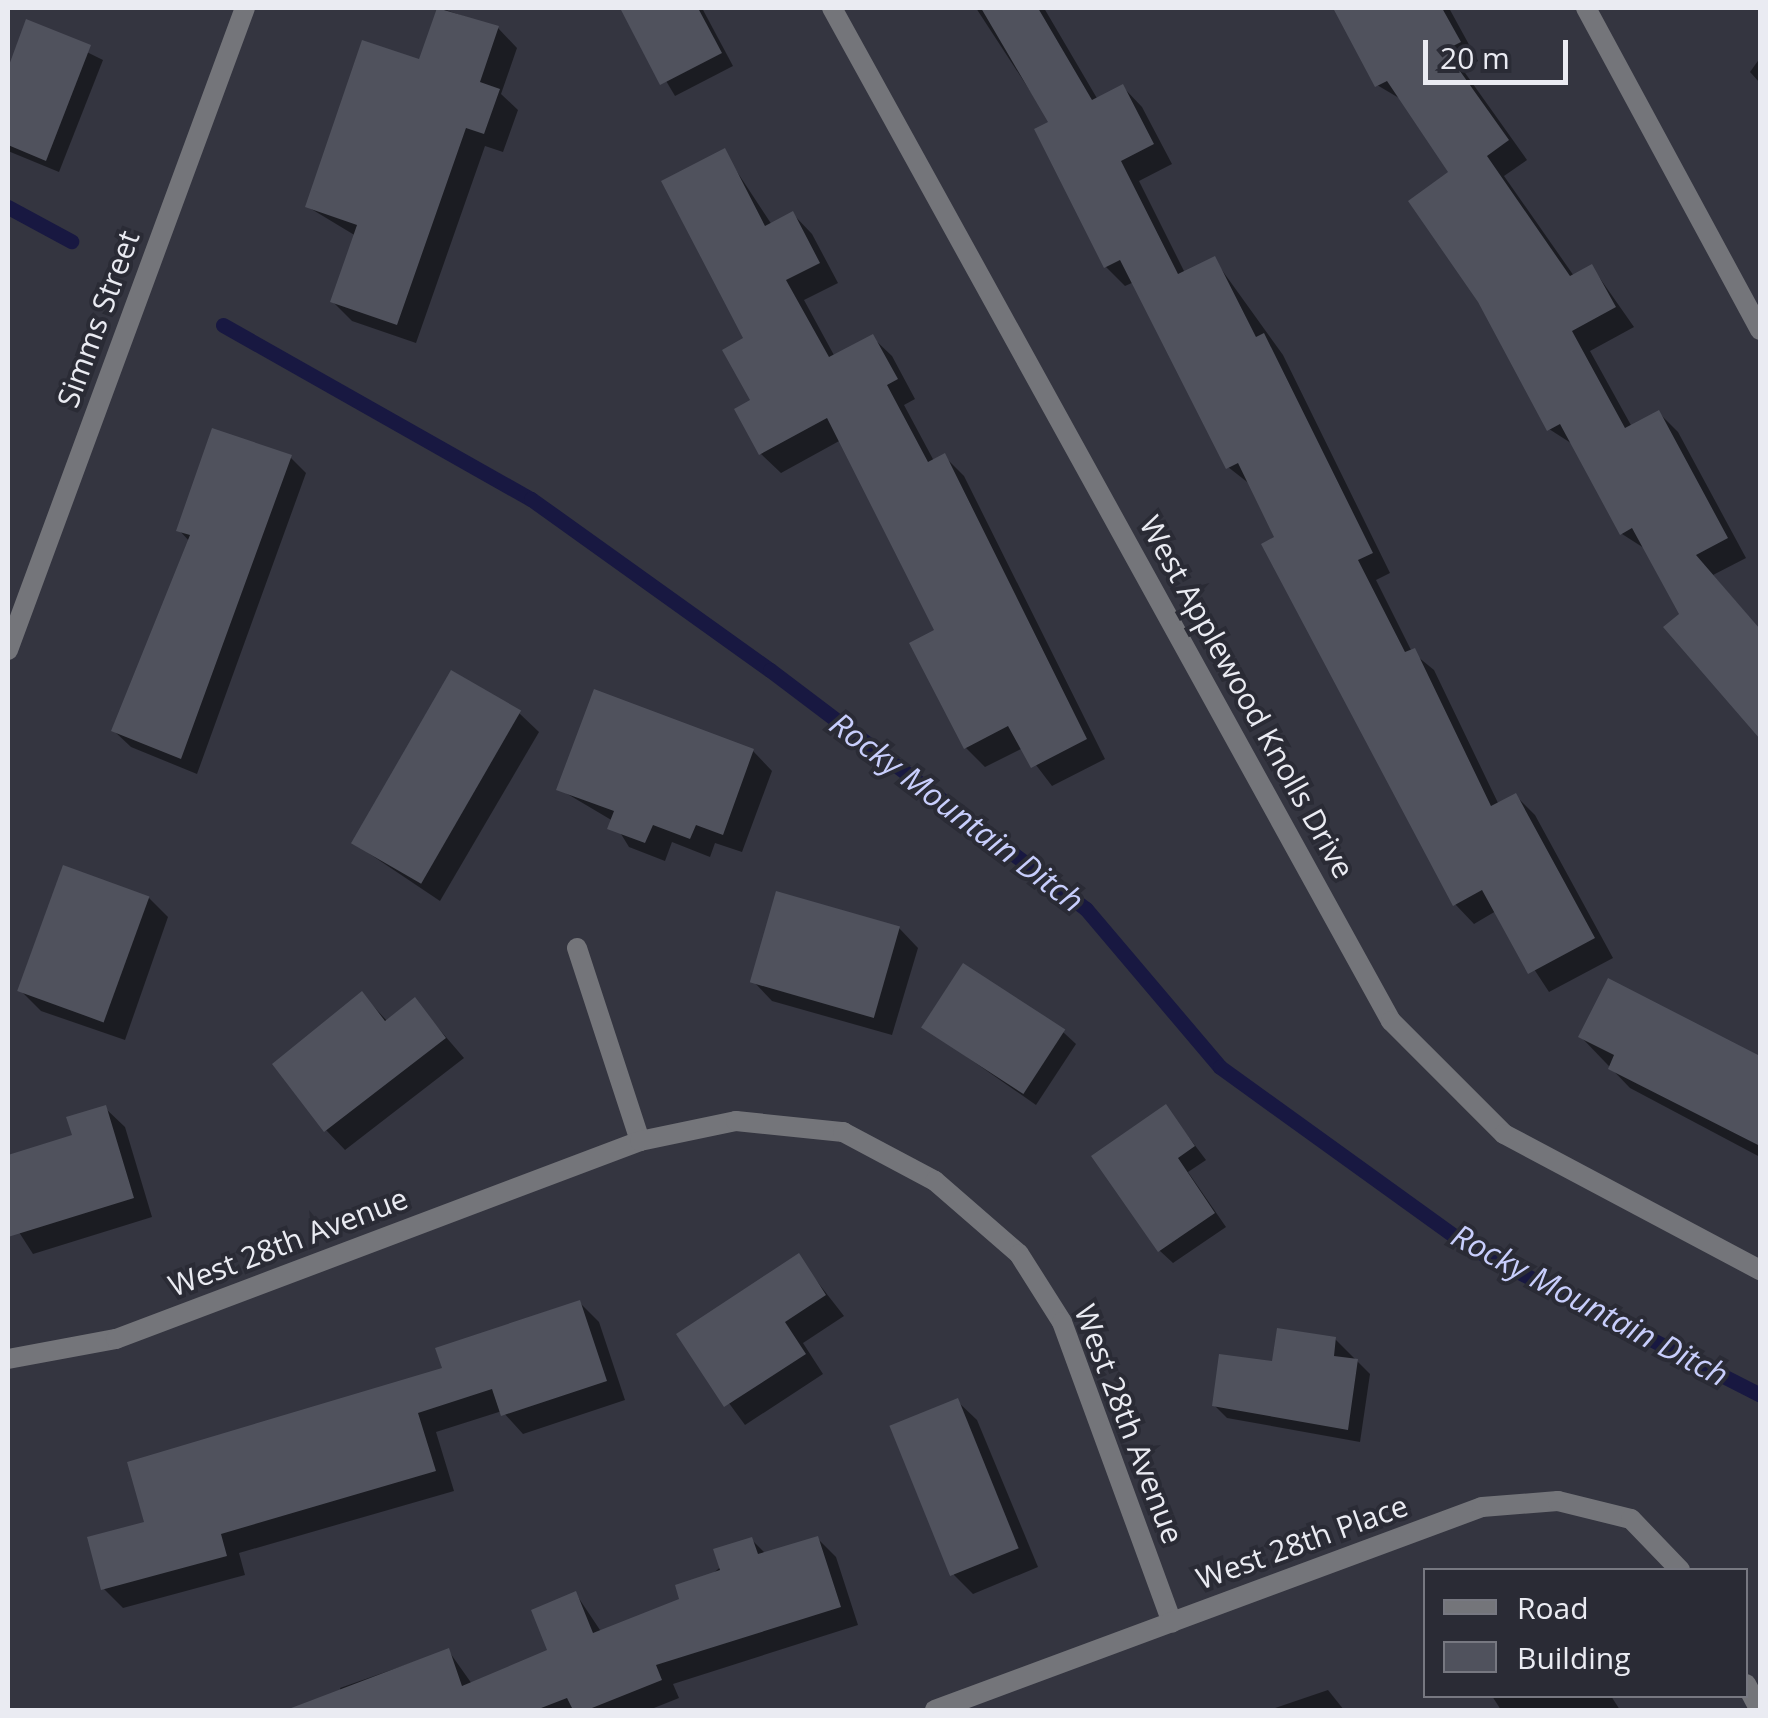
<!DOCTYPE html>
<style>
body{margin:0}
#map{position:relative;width:1768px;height:1718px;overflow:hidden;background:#343540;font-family:"Open Sans",sans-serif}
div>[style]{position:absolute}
.shadow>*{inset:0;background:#0007}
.stream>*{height:15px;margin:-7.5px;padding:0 7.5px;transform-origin:7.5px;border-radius:7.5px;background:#181841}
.building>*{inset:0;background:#50525d;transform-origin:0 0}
.minor>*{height:20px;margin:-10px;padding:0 10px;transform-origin:10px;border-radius:10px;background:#74757a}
.tertiary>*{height:20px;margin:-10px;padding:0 10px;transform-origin:10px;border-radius:10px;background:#74757a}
span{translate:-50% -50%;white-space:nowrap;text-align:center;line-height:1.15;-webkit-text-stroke:8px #2a2b35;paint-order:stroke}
.street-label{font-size:30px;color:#eaebf2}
.water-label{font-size:32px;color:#c8cefc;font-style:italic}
.frame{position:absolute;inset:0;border:10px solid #eaebf2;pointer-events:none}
.legend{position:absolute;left:1423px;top:1568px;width:325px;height:130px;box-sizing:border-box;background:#2a2b35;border:2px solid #777881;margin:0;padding:12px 18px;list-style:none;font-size:30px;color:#eaebf2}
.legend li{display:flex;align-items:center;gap:20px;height:50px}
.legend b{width:50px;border:2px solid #777881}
.scale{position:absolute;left:1423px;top:40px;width:145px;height:45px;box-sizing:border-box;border:5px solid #eaebf2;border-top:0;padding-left:12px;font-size:30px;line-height:35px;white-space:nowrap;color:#eaebf2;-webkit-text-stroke:8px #2a2b35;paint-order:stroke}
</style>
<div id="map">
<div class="shadow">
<div style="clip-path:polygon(440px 8px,498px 28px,517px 48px,501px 94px,518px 110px,503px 152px,485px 146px,416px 343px,352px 321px,333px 302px,356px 236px,308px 207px,420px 63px)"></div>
<div style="clip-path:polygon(623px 8px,702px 8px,733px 66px,675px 96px)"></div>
<div style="clip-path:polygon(976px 8px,1044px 8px,1098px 100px,1123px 87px,1142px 107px,1172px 164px,1139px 181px,1185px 273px,1214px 259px,1283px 355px,1390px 573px,1376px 580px,1412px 652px,1434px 670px,1499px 805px,1516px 796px,1535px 815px,1613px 958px,1549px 992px,1496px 911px,1474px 924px,1455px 904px,1251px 485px,1228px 467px,1134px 282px,1125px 286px,1106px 267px,1051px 123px)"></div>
<div style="clip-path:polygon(1335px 8px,1449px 8px,1478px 61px,1463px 70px,1527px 160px,1504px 176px,1574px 276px,1592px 267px,1634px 327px,1590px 351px,1632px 427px,1659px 413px,1678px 432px,1746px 558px,1713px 575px,1760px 630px,1760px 735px,1667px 628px,1682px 615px,1647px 550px,1622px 534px,1574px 445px,1549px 429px,1452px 173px,1404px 101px,1377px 85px)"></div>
<div style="clip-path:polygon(28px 23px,103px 60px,59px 172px,8px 151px,8px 75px)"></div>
<div style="clip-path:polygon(1760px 58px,1760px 83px,1750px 72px)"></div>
<div style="clip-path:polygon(724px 152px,772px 225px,793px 214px,812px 234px,838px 283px,804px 300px,835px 357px,872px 337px,892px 356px,915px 399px,904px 405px,934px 461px,944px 456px,964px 476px,1105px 759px,1052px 786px,1023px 748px,985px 767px,966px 748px,937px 632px,841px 440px,781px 473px,761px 454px,737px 410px,753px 401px)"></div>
<div style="clip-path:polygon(290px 457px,306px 473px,197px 774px,131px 747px,114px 731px,190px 542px,179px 530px)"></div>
<div style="clip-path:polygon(519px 713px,539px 732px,440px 901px,352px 842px)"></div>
<div style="clip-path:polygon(753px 751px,772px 771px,742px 852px,715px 843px,710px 857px,672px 842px,665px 861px,629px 847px,613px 821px,559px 789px)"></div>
<div style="clip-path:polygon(149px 898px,168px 917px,125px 1040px,41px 1011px,21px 991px)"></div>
<div style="clip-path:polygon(899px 928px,918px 948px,892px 1035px,772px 1001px,753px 981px)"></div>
<div style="clip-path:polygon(1609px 982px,1760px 1059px,1760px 1157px,1630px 1088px,1581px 1037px)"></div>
<div style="clip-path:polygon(362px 994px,388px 1022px,415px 1001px,464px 1058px,345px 1150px,326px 1130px)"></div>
<div style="clip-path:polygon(924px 1027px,1063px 1032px,1076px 1044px,1036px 1105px)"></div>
<div style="clip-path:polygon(1166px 1107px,1206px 1160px,1188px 1172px,1226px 1227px,1173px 1263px,1160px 1251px)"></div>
<div style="clip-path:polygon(105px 1108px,125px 1127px,152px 1217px,33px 1254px,8px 1215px,8px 1158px,75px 1136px)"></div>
<div style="clip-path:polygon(798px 1257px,844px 1316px,803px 1343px,823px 1374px,745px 1425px,679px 1335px)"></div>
<div style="clip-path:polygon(580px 1303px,599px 1322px,625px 1400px,523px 1434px,502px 1411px,436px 1432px,454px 1491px,239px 1553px,245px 1575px,123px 1608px,103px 1588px,147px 1524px)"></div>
<div style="clip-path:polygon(1335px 1339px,1370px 1374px,1360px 1442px,1227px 1418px,1214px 1405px,1274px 1364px)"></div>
<div style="clip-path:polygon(957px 1401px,977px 1420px,1038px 1567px,973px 1594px,954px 1575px)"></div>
<div style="clip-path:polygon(818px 1539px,836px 1557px,858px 1625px,673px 1684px,679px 1698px,649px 1710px,315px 1710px,343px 1698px,340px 1688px,448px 1650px,472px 1684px,550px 1651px,576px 1594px,602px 1633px,682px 1600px,752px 1540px,766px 1554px)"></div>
<div style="clip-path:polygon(1328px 1690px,1344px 1710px,1269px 1710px)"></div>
<div style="clip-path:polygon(1492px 1696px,1611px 1696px,1620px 1710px,1501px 1710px)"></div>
</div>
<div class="stream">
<div style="left:8px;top:207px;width:72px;rotate:28.4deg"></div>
<div style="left:223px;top:325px;width:354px;rotate:29.5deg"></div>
<div style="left:531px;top:499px;width:294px;rotate:35.6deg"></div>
<div style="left:770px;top:670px;width:396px;rotate:37.1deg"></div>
<div style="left:1086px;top:909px;width:207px;rotate:49.7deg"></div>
<div style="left:1220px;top:1067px;width:306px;rotate:35.8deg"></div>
<div style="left:1468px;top:1246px;width:328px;rotate:27deg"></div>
</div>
<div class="building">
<div style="clip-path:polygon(437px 8px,499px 26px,480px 82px,500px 89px,484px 134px,466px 128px,397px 325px,330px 302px,357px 225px,305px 207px,362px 40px,419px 59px)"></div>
<div style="clip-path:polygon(620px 8px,698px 8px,722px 53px,660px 85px)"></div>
<div style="clip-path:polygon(981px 8px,1038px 8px,1092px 100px,1123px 84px,1154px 144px,1121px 161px,1178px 274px,1215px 256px,1256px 337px,1264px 333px,1373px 553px,1358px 560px,1405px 652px,1415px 648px,1491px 806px,1516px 793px,1595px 938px,1528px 974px,1482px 890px,1453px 906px,1261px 544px,1274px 537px,1238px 463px,1226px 469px,1120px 260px,1104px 268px,1034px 129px,1048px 122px)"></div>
<div style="clip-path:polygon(1333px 8px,1442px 8px,1461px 42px,1445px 50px,1509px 140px,1487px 156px,1570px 276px,1592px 264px,1616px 307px,1572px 331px,1625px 428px,1659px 410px,1728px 538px,1696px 555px,1760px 629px,1760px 739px,1663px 627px,1679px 614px,1632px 528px,1620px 535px,1560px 424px,1547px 431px,1478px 302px,1408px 201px,1448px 172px,1387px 81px,1375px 87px)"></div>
<div style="clip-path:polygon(26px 19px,91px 45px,46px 161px,8px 145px,8px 68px)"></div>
<div style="clip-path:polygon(725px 148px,765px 226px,793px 211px,820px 263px,786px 280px,829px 357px,873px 334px,898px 379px,887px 385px,928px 462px,945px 453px,1087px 739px,1031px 768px,1008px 726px,964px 749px,909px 643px,934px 630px,827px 418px,759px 455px,734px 409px,750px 400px,722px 350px,743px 338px,661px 181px)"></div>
<div style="clip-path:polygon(212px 428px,292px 455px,181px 759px,111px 731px,190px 535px,176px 531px)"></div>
<div style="left:451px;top:670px;width:81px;height:200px;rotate:30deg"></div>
<div style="clip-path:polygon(594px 689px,754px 749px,723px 835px,696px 825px,690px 839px,653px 825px,645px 843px,607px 829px,614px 811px,556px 790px)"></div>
<div style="left:63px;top:865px;width:92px;height:134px;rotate:20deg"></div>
<div style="left:776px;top:891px;width:129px;height:95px;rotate:16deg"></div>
<div style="left:963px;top:963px;width:122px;height:77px;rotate:33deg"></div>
<div style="clip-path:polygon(1608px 978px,1760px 1056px,1760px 1146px,1608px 1069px,1614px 1055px,1578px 1037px)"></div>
<div style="clip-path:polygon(362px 991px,385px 1021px,415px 997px,446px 1038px,324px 1132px,272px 1064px)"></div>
<div style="clip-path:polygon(1166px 1104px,1195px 1146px,1178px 1158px,1215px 1213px,1158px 1252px,1091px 1156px)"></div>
<div style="clip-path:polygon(106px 1105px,134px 1198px,8px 1237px,8px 1155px,72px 1135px,66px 1117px)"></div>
<div style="clip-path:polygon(799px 1253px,826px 1295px,785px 1322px,806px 1354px,724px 1407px,676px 1334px)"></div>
<div style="clip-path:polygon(580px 1300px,607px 1381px,501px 1416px,492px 1389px,418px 1413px,436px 1471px,221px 1534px,227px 1556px,101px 1590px,87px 1537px,144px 1522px,127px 1462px,442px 1368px,435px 1348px)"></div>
<div style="clip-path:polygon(1277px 1328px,1336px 1337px,1334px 1356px,1358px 1359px,1348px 1430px,1212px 1406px,1219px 1354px,1272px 1361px)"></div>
<div style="left:958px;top:1398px;width:162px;height:74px;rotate:68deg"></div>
<div style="clip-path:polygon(818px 1536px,841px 1607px,656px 1665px,662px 1680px,587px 1710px,573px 1710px,567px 1698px,536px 1710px,286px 1710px,449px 1648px,462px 1686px,547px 1650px,531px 1610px,576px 1591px,593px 1633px,679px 1599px,675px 1585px,720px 1570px,713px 1549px,752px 1537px,758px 1554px)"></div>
</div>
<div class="minor">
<div style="left:832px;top:8px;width:1157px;rotate:61.11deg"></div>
<div style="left:1391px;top:1021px;width:160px;rotate:45deg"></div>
<div style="left:1504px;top:1134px;width:290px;rotate:28deg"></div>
<div style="left:1586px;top:8px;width:366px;rotate:61.6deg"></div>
<div style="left:577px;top:948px;width:203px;rotate:71.9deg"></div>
<div style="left:8px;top:1359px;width:110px;rotate:-10.5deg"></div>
<div style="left:116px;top:1339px;width:560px;rotate:-20.7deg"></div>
<div style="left:640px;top:1141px;width:98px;rotate:-11.8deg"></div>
<div style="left:736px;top:1121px;width:108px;rotate:5.9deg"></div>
<div style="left:843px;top:1132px;width:104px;rotate:28deg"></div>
<div style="left:935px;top:1181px;width:111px;rotate:41deg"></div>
<div style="left:1019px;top:1254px;width:80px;rotate:57.7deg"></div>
<div style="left:1062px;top:1322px;width:320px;rotate:69.9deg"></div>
<div style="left:1746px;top:1684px;width:30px;rotate:62deg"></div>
<div style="left:935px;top:1710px;width:583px;rotate:-20.36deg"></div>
<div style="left:1482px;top:1507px;width:76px;rotate:-4.5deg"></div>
<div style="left:1558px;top:1501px;width:75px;rotate:13.9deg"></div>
<div style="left:1631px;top:1519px;width:71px;rotate:46.1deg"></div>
</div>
<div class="tertiary">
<div style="left:8px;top:650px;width:684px;rotate:-69.74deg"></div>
</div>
<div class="street-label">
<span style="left:98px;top:319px;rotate:-70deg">Simms Street</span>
<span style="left:1247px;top:697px;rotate:61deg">West Applewood Knolls Drive</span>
<span style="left:288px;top:1242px;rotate:-21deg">West 28th Avenue</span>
<span style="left:1129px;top:1424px;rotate:69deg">West 28th Avenue</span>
<span style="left:1302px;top:1542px;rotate:-20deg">West 28th Place</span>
</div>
<div class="water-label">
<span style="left:957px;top:812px;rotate:37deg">Rocky Mountain Ditch</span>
<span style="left:1590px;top:1305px;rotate:28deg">Rocky Mountain Ditch</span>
</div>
<div class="frame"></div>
<ul class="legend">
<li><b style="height:12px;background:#74757a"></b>Road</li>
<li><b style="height:28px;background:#50525d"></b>Building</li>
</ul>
<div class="scale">20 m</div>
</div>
